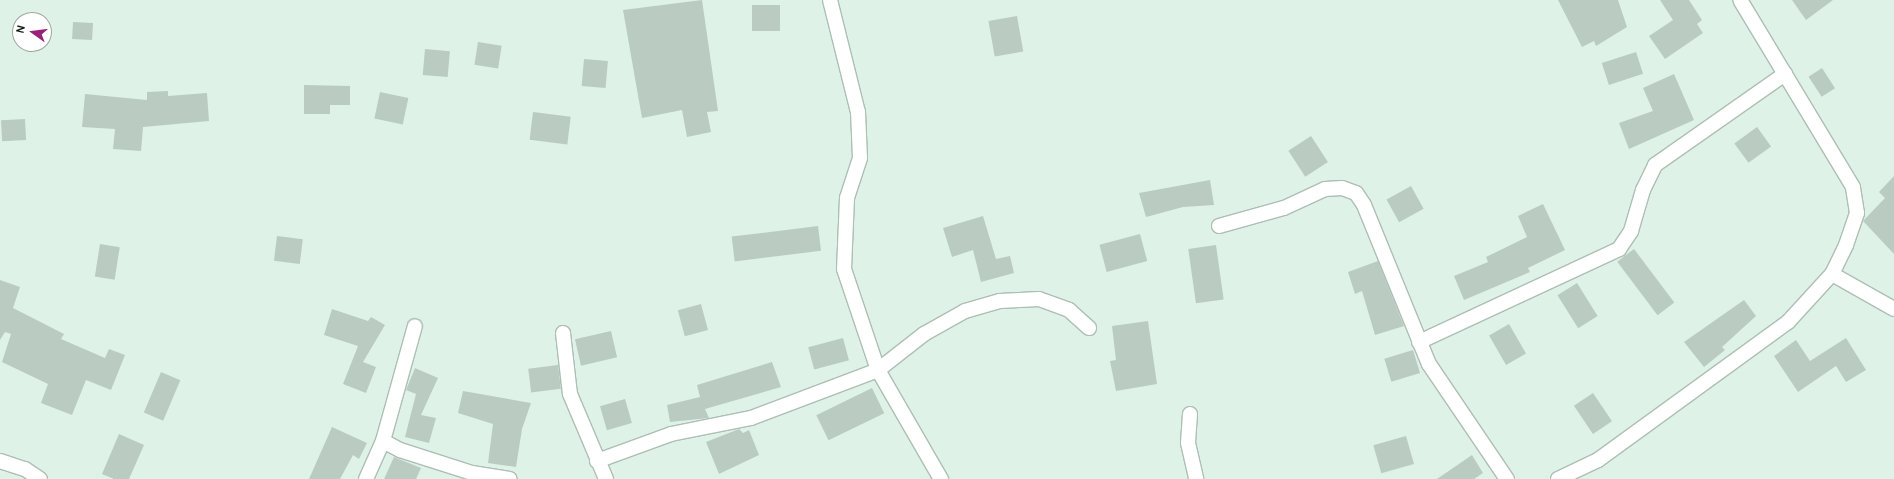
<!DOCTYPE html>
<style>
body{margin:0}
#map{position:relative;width:1894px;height:479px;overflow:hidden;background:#dff2e7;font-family:Overpass,sans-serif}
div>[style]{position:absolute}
.building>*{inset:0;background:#baccc1;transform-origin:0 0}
.roads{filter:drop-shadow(1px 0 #adbfb4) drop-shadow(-1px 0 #adbfb4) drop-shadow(0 1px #adbfb4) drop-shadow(0 -1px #adbfb4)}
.minor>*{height:14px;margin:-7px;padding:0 7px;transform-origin:7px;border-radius:7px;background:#fff}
span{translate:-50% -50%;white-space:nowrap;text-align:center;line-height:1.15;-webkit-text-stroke:3px #fff;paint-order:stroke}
.north{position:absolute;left:12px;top:12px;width:40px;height:40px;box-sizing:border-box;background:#fff;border:1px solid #a1a4a3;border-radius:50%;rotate:284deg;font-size:11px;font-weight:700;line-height:16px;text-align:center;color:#151c18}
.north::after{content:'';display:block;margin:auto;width:14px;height:18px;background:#9a217b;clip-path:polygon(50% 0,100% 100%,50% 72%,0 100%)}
</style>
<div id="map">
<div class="building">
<div style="clip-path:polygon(702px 0,718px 111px,707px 112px,711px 132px,687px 137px,682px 110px,642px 118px,623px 10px)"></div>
<div style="clip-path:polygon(1558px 0,1618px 0,1627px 27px,1596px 46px,1594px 41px,1582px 47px)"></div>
<div style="clip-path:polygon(1660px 0,1689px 0,1702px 20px,1697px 24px,1703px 33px,1665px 59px,1649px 36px,1673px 20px)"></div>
<div style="clip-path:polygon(1792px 0,1833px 0,1806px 20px)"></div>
<div style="left:752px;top:5px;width:28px;height:26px"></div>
<div style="left:1017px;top:16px;width:36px;height:29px;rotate:80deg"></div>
<div style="left:73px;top:22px;width:20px;height:17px;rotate:3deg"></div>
<div style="left:478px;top:42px;width:24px;height:23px;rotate:9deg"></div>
<div style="left:425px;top:49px;width:25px;height:26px;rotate:5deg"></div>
<div style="left:1636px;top:52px;width:23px;height:36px;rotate:72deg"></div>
<div style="left:584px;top:59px;width:24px;height:27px;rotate:5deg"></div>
<div style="left:1822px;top:68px;width:24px;height:16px;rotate:57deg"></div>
<div style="clip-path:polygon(1674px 74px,1694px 120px,1629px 149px,1619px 123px,1653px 111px,1643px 88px)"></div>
<div style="clip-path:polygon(304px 85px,350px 86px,350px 105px,330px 105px,330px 114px,304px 114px)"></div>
<div style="clip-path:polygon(168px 91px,168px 96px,207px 93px,209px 121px,143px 127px,141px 151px,113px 149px,115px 129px,82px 127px,85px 94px,147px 100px,147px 92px)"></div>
<div style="left:380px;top:92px;width:29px;height:27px;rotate:12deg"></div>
<div style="left:533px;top:112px;width:38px;height:28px;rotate:7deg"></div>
<div style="left:25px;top:119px;width:21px;height:24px;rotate:87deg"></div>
<div style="left:1757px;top:127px;width:24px;height:28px;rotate:54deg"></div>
<div style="left:1311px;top:136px;width:31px;height:27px;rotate:57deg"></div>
<div style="clip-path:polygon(1894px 176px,1894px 254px,1863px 221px,1885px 198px,1879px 192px)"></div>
<div style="clip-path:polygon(1210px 180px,1214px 205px,1183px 207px,1146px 217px,1139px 193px)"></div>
<div style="left:1411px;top:186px;width:26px;height:28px;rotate:61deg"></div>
<div style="clip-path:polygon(1543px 204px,1565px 250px,1528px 268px,1530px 272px,1464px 300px,1454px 276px,1488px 262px,1486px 257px,1527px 237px,1518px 216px)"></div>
<div style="clip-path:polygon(983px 216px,996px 259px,1010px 256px,1014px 273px,981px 282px,973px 250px,952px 257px,943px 228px)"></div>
<div style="left:818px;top:226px;width:25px;height:87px;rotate:83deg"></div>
<div style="left:1140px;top:234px;width:28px;height:42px;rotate:75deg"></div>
<div style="left:277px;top:236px;width:26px;height:25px;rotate:7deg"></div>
<div style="left:100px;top:244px;width:20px;height:33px;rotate:9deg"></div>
<div style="left:1216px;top:245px;width:55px;height:28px;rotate:82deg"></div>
<div style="left:1634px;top:249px;width:67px;height:21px;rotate:53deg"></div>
<div style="clip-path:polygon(1378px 261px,1404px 326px,1375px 335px,1362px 291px,1355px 294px,1348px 272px)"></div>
<div style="clip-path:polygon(0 280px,20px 287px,13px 308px,64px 334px,61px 339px,105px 358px,109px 349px,125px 355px,111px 390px,86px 380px,72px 415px,41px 403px,48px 384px,2px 362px,11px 334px,5px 332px,0 340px)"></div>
<div style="left:1577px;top:283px;width:39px;height:23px;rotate:58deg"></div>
<div style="clip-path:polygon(1744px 300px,1756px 316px,1722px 347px,1725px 350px,1704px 367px,1684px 342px)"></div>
<div style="left:701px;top:304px;width:27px;height:24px;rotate:75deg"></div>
<div style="clip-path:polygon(332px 309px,368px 321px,371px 317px,385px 325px,363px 362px,376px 367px,366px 393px,343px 384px,358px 346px,324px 335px)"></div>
<div style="clip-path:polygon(1148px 321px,1157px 384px,1116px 391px,1110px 361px,1116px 360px,1112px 326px)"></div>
<div style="left:1509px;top:324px;width:34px;height:23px;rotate:60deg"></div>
<div style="left:611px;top:331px;width:27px;height:37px;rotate:77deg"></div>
<div style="left:843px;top:338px;width:23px;height:36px;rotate:75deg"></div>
<div style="clip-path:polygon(1846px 338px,1866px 370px,1846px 382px,1836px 366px,1798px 392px,1774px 356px,1796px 340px,1810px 361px)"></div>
<div style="left:1413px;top:350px;width:24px;height:30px;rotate:73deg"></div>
<div style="clip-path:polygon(772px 362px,781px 387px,705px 409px,709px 418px,670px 422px,667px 405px,700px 397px,697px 385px)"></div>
<div style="left:558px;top:365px;width:24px;height:30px;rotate:83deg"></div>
<div style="clip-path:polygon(415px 368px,438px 378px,421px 415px,436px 418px,429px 443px,405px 437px,416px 394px,406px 390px)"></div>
<div style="left:161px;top:372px;width:21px;height:44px;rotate:23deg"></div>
<div style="left:872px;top:388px;width:28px;height:62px;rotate:64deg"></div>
<div style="clip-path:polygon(463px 391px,531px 403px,522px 429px,516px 467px,488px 463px,493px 424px,458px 413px)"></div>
<div style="left:1593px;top:393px;width:34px;height:23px;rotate:56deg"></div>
<div style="left:625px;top:399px;width:25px;height:26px;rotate:74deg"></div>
<div style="clip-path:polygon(332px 427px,367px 443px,359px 459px,353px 455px,340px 479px,309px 479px)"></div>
<div style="clip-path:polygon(739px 429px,743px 433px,749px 430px,759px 455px,719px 474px,706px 442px)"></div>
<div style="clip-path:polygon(119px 434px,144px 445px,129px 479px,114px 479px,102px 474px)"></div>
<div style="left:1406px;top:436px;width:29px;height:34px;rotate:74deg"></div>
<div style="clip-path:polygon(1472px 455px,1483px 473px,1474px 479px,1437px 479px)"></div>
<div style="clip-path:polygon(394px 457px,421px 468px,416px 479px,384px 479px)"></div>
</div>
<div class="roads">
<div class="minor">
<div style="left:830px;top:0;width:115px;rotate:76deg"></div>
<div style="left:858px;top:112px;width:46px;rotate:87.5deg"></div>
<div style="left:860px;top:158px;width:42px;rotate:108deg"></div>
<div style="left:847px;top:198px;width:71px;rotate:92.4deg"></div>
<div style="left:844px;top:269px;width:107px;rotate:71.4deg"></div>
<div style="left:878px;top:370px;width:126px;rotate:60deg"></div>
<div style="left:1219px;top:226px;width:67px;rotate:-15.5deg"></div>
<div style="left:1284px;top:208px;width:45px;rotate:-24.9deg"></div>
<div style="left:1325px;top:189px;width:17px;rotate:-3deg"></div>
<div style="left:1342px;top:188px;width:15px;rotate:20deg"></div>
<div style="left:1356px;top:193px;width:14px;rotate:56deg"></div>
<div style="left:1364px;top:205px;width:172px;rotate:67.8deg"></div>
<div style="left:1429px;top:364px;width:139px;rotate:55.9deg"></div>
<div style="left:1832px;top:274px;width:71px;rotate:29.4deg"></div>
<div style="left:563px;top:333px;width:61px;rotate:83.5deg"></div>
<div style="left:570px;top:394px;width:92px;rotate:67deg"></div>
<div style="left:1419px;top:342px;width:221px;rotate:-24.9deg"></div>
<div style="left:1619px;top:249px;width:22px;rotate:-56deg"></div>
<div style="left:1631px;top:231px;width:43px;rotate:-73.7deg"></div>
<div style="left:1643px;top:190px;width:28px;rotate:-64deg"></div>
<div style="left:1655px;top:165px;width:159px;rotate:-35deg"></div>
<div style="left:1190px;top:414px;width:29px;rotate:94deg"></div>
<div style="left:1188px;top:443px;width:37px;rotate:77deg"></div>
<div style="left:383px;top:441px;width:19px;rotate:28deg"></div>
<div style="left:400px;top:450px;width:76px;rotate:17.7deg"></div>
<div style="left:472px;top:473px;width:38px;rotate:9deg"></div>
<div style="left:0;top:461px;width:26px;rotate:18deg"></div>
<div style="left:25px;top:469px;width:18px;rotate:34deg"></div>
<div style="left:597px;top:461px;width:79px;rotate:-20deg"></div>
<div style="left:671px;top:434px;width:82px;rotate:-11.3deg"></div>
<div style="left:751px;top:418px;width:136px;rotate:-20.7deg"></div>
<div style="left:878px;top:370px;width:58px;rotate:-38deg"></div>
<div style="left:924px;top:334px;width:47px;rotate:-29.3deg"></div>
<div style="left:965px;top:311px;width:36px;rotate:-16deg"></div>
<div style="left:1000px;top:301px;width:39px;rotate:-3deg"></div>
<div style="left:1039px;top:299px;width:32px;rotate:20deg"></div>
<div style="left:1069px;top:310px;width:27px;rotate:42deg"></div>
<div style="left:366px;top:479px;width:42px;rotate:-65.9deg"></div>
<div style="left:383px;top:441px;width:119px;rotate:-74.5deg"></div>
<div style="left:1558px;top:479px;width:44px;rotate:-25.4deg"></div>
<div style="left:1598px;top:460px;width:235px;rotate:-36deg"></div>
<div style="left:1788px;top:322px;width:65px;rotate:-47.5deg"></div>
<div style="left:1832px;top:274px;width:32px;rotate:-64deg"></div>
<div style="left:1846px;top:245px;width:34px;rotate:-71deg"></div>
<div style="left:1857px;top:213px;width:26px;rotate:-99deg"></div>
<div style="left:1853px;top:187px;width:218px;rotate:-121.1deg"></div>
</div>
</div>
<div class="north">N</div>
</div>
